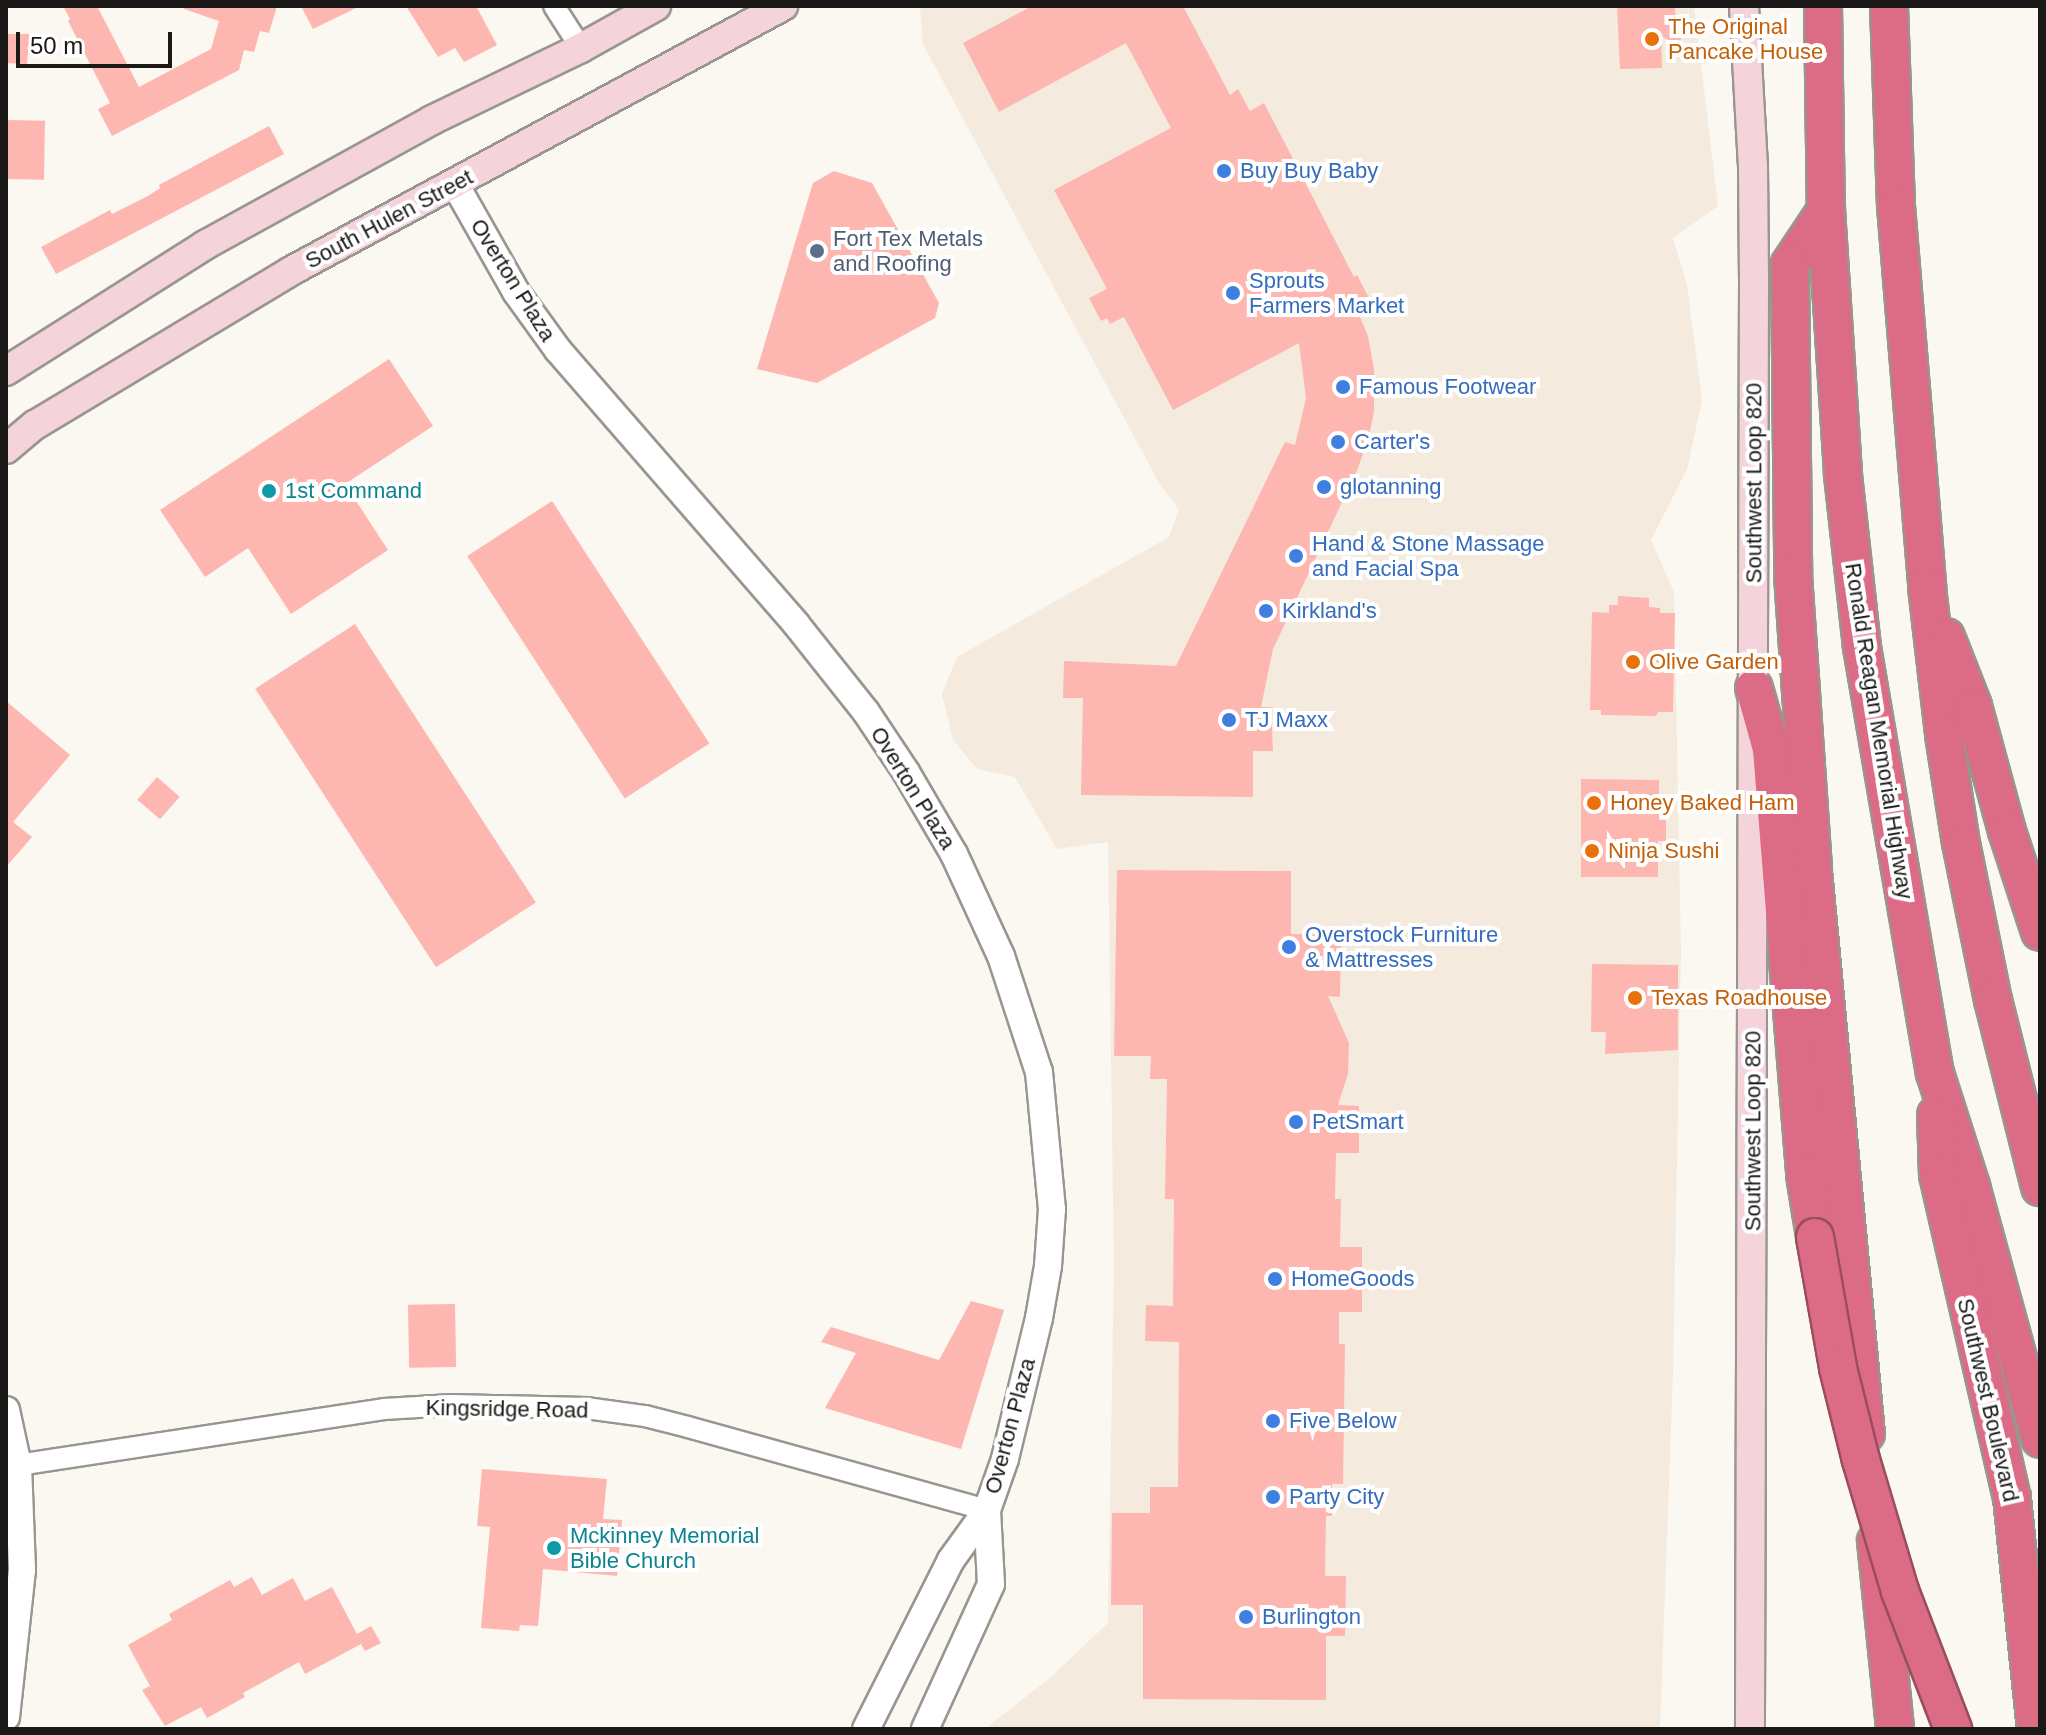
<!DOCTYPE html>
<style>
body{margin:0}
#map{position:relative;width:2046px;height:1735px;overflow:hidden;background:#fbf7f1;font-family:Helvetica,sans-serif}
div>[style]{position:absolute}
.built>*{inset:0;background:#f4eade}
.building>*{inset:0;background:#feb6b1;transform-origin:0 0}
.roads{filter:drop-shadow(2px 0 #999590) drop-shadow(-2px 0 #999590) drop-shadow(0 2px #999590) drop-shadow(0 -2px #999590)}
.minor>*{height:20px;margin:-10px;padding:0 10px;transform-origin:10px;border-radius:10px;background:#fff}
.tertiary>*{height:26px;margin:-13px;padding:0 13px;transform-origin:13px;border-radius:13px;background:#fff}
.secondary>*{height:28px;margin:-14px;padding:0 14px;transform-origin:14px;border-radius:14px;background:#f4d3db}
.motorway>*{height:36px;margin:-18px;padding:0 18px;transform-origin:18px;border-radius:18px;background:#dc6b86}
.bridges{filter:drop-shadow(2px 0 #984e5f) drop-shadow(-2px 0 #984e5f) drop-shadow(0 2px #984e5f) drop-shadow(0 -2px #984e5f)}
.motorway-bridge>*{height:36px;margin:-18px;padding:0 18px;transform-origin:18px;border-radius:18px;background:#dc6b86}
.dots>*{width:22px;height:22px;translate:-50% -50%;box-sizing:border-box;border:4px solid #fff;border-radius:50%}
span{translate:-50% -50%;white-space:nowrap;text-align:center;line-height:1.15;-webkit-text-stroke:8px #fff;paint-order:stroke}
.food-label{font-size:22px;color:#c56008}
.left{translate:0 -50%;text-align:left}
.shop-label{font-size:22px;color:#366cbe}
.street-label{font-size:22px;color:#1a1917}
.service-label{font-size:22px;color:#4e5e75}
.culture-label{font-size:22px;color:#0d838f}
.frame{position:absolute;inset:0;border:8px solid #1a1917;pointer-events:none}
.scale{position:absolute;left:16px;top:32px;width:156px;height:36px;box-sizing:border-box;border:4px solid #1a1917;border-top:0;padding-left:10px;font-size:24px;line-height:28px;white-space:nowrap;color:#1a1917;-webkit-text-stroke:6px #fff;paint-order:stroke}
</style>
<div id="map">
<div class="built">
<div style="clip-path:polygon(920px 6px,1694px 6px,1718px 206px,1673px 238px,1687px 285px,1702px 400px,1687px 469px,1651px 540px,1674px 592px,1681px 951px,1673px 1371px,1660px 1729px,985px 1729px,1051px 1677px,1108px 1623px,1114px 1266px,1108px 842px,1057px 849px,1015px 777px,977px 769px,953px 740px,942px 694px,957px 657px,1169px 537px,1179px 510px,1158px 481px,923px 44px)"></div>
</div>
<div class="building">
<div style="clip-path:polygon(63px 6px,97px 6px,139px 87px,211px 49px,219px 21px,184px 9px,184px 6px,277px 6px,269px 33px,260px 31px,254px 52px,244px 50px,239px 70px,112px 136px,98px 109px,110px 103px,68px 21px,70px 19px)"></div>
<div style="clip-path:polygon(301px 6px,360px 6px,313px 29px)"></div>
<div style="clip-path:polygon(406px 6px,476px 6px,497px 45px,464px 62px,455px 48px,438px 57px)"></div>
<div style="clip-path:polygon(1032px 6px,1183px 6px,1230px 95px,1238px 89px,1250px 111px,1264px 103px,1354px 277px,1357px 275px,1369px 298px,1355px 305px,1368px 336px,1374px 369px,1374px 412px,1369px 436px,1358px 468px,1273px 649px,1261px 707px,1271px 707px,1273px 751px,1253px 751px,1253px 797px,1081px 795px,1083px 698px,1063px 698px,1064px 661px,1176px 666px,1285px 442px,1295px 445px,1306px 398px,1299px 343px,1173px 410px,1124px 317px,1110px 324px,1107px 318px,1101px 321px,1089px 298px,1107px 289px,1054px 190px,1171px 128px,1126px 43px,999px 112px,963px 43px)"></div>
<div style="clip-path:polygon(1617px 6px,1675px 6px,1676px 25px,1686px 29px,1678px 45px,1661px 36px,1662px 68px,1620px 69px)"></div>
<div style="clip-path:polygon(6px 34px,30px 34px,27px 64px,6px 63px)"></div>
<div style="left:6px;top:120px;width:39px;height:59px;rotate:1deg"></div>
<div style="clip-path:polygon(269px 126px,284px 154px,56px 274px,41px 247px,110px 210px,112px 214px,148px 196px,160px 188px,159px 185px)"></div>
<div style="clip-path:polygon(834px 171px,872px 183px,939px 303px,935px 318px,817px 383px,757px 369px,813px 183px)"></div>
<div style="clip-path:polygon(389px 359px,433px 426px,345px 484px,388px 550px,291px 614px,248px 548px,205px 577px,160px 510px)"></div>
<div style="left:552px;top:501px;width:289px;height:101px;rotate:57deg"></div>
<div style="clip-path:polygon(1618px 596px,1649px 598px,1649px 607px,1660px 608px,1660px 613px,1675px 613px,1673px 712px,1658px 712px,1656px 716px,1601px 715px,1601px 710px,1590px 710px,1592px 612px,1609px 613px,1609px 605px,1618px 605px)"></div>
<div style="left:355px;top:624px;width:332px;height:119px;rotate:57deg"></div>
<div style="clip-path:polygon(6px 701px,70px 755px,13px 822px,32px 837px,6px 867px)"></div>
<div style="left:157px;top:777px;width:30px;height:30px;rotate:41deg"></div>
<div style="clip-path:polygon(1581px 779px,1659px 780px,1659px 820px,1666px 820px,1666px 841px,1658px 841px,1658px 877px,1581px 877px)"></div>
<div style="clip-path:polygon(1117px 870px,1291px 871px,1291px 934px,1341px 935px,1340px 997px,1328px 996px,1349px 1043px,1348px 1074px,1338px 1105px,1359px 1106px,1359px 1153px,1336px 1153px,1335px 1199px,1341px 1199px,1340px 1247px,1362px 1247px,1362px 1312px,1339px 1312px,1339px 1344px,1345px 1344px,1343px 1484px,1332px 1484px,1332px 1516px,1326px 1516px,1325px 1576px,1346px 1576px,1345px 1636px,1326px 1636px,1326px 1700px,1143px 1699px,1143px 1605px,1111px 1605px,1112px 1513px,1150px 1513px,1150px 1487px,1178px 1487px,1179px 1342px,1145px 1341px,1146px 1305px,1173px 1306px,1174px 1199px,1165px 1199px,1167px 1079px,1150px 1079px,1151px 1056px,1114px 1056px)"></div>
<div style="clip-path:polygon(1592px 964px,1678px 965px,1678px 1050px,1605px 1054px,1606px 1032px,1591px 1032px)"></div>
<div style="clip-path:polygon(971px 1301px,1004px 1310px,961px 1449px,825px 1408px,856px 1353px,821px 1342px,831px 1327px,939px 1360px)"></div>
<div style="left:455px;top:1304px;width:63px;height:47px;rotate:89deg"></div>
<div style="clip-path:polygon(482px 1469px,607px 1479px,603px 1519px,622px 1520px,617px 1576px,543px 1569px,538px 1626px,520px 1625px,519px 1631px,481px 1628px,490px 1527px,477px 1526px)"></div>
<div style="clip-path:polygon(252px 1577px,262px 1595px,293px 1578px,305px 1601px,332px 1587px,357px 1634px,371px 1626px,381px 1643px,365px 1651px,361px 1644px,305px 1674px,299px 1662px,243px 1693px,245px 1697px,207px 1718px,201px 1707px,165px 1726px,142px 1690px,150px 1686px,128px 1645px,172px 1620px,169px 1614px,230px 1580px,234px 1587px)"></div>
</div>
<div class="roads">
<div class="minor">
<div style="left:554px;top:6px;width:50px;rotate:57.3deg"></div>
<div style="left:18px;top:1465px;width:370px;rotate:-8.7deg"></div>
<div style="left:384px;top:1409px;width:68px;rotate:-3.4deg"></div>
<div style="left:452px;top:1405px;width:134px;rotate:1.3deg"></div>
<div style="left:586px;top:1408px;width:60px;rotate:7.7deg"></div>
<div style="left:645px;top:1416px;width:44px;rotate:14.3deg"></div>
<div style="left:688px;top:1427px;width:310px;rotate:15.5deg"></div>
</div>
<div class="tertiary">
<div style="left:455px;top:184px;width:124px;rotate:60.5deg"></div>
<div style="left:516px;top:292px;width:72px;rotate:54.1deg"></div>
<div style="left:558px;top:350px;width:363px;rotate:49deg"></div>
<div style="left:796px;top:624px;width:112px;rotate:51.5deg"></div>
<div style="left:866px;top:712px;width:72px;rotate:56.3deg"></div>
<div style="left:906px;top:772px;width:95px;rotate:59.7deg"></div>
<div style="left:954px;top:854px;width:112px;rotate:65.3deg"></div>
<div style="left:1001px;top:956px;width:122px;rotate:71.9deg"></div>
<div style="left:1039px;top:1072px;width:138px;rotate:84.6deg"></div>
<div style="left:1052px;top:1209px;width:57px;rotate:94deg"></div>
<div style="left:1048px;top:1266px;width:53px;rotate:99.8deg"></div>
<div style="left:1039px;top:1318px;width:145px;rotate:103.6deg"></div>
<div style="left:1005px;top:1459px;width:54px;rotate:109.4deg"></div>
<div style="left:987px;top:1510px;width:62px;rotate:125.8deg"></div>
<div style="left:951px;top:1560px;width:189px;rotate:116.7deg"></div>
<div style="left:6px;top:1410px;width:56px;rotate:77.7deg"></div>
<div style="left:18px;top:1465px;width:105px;rotate:87.8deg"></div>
<div style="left:22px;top:1570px;width:148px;rotate:96.2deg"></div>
<div style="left:925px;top:1729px;width:159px;rotate:-65.5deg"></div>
<div style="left:991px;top:1584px;width:74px;rotate:-93.1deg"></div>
</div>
<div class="secondary">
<div style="left:1744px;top:6px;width:159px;rotate:86.8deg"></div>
<div style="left:1753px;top:165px;width:118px;rotate:89.5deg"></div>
<div style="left:1754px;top:283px;width:1446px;rotate:90.16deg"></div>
<div style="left:6px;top:371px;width:236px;rotate:-32.3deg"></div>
<div style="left:205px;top:245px;width:259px;rotate:-28.8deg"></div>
<div style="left:432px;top:120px;width:165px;rotate:-25.8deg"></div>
<div style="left:581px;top:48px;width:86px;rotate:-29.2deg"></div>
<div style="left:6px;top:449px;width:38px;rotate:-40deg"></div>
<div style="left:35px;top:425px;width:299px;rotate:-31deg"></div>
<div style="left:291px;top:271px;width:559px;rotate:-28.31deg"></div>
</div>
<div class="motorway">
<div style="left:1823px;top:6px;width:204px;rotate:89.2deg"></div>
<div style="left:1826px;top:210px;width:266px;rotate:86.3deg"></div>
<div style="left:1843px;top:475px;width:173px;rotate:83.7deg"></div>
<div style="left:1862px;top:647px;width:432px;rotate:80.3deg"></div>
<div style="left:1935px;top:1073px;width:119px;rotate:72.3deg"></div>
<div style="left:1971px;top:1186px;width:262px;rotate:74.7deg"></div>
<div style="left:1889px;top:6px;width:200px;rotate:88deg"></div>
<div style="left:1896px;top:206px;width:382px;rotate:85.3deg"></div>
<div style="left:1927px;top:587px;width:149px;rotate:83.4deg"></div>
<div style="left:1944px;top:735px;width:109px;rotate:81.1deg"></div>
<div style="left:1961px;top:843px;width:160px;rotate:78.5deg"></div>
<div style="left:1993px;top:1000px;width:193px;rotate:75.9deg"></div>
<div style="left:1826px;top:210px;width:65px;rotate:123.7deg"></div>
<div style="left:1790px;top:264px;width:311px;rotate:89.4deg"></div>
<div style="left:1793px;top:575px;width:296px;rotate:86.1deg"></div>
<div style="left:1813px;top:870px;width:566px;rotate:84.63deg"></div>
<div style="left:1946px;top:637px;width:74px;rotate:68.6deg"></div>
<div style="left:1973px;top:706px;width:130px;rotate:74.8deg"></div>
<div style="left:2007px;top:831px;width:106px;rotate:71.9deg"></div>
<div style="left:1754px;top:688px;width:63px;rotate:74.4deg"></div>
<div style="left:1771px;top:749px;width:427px;rotate:85.4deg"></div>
<div style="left:1805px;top:1175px;width:63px;rotate:80.8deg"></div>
<div style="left:1936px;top:1115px;width:60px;rotate:88.1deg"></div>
<div style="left:1938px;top:1175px;width:331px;rotate:77.1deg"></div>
<div style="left:2012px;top:1498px;width:232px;rotate:84.1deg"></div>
<div style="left:1876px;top:1541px;width:189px;rotate:84.2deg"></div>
</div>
</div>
<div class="bridges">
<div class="motorway-bridge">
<div style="left:1815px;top:1237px;width:133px;rotate:80deg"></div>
<div style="left:1838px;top:1368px;width:95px;rotate:76deg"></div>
<div style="left:1861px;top:1460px;width:137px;rotate:73.4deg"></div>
<div style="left:1900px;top:1591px;width:148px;rotate:69deg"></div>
</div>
</div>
<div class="dots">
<div style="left:1652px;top:39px;background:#e8710a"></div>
<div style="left:1224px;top:171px;background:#3f7fe0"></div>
<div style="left:817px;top:251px;background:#5c6f8a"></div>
<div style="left:1233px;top:293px;background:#3f7fe0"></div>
<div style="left:1343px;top:387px;background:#3f7fe0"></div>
<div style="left:1338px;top:442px;background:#3f7fe0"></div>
<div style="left:1324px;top:487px;background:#3f7fe0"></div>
<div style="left:269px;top:491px;background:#0f9aa8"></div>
<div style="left:1296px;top:556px;background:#3f7fe0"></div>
<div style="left:1266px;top:611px;background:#3f7fe0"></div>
<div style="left:1633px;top:662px;background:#e8710a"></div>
<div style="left:1229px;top:720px;background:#3f7fe0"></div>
<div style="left:1594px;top:803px;background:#e8710a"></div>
<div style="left:1592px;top:851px;background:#e8710a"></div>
<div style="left:1289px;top:947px;background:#3f7fe0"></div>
<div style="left:1635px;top:998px;background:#e8710a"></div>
<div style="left:1296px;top:1122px;background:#3f7fe0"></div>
<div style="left:1275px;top:1279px;background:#3f7fe0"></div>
<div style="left:1273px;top:1421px;background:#3f7fe0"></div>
<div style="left:1273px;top:1497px;background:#3f7fe0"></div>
<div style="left:554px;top:1548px;background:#0f9aa8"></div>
<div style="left:1246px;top:1617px;background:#3f7fe0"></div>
</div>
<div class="food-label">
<span class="left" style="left:1668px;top:39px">The Original<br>Pancake House</span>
<span class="left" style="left:1649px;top:662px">Olive Garden</span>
<span class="left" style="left:1610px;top:803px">Honey Baked Ham</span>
<span class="left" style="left:1608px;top:851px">Ninja Sushi</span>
<span class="left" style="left:1651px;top:998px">Texas Roadhouse</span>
</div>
<div class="shop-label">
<span class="left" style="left:1240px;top:171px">Buy Buy Baby</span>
<span class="left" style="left:1249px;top:293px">Sprouts<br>Farmers Market</span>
<span class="left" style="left:1359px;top:387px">Famous Footwear</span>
<span class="left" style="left:1354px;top:442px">Carter's</span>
<span class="left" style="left:1340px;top:487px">glotanning</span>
<span class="left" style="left:1312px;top:556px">Hand &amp; Stone Massage<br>and Facial Spa</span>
<span class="left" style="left:1282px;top:611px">Kirkland's</span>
<span class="left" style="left:1245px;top:720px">TJ Maxx</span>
<span class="left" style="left:1305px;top:947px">Overstock Furniture<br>&amp; Mattresses</span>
<span class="left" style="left:1312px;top:1122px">PetSmart</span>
<span class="left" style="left:1291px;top:1279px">HomeGoods</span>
<span class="left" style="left:1289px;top:1421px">Five Below</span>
<span class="left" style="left:1289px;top:1497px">Party City</span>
<span class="left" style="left:1262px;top:1617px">Burlington</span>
</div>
<div class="street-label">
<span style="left:389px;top:219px;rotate:-28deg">South Hulen Street</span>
<span style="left:513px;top:280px;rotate:58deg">Overton Plaza</span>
<span style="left:1754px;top:483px;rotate:-90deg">Southwest Loop 820</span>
<span style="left:1879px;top:731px;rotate:81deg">Ronald Reagan Memorial Highway</span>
<span style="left:913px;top:788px;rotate:58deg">Overton Plaza</span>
<span style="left:1753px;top:1131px;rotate:-90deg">Southwest Loop 820</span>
<span style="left:1988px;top:1400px;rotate:77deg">Southwest Boulevard</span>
<span style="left:507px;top:1409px;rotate:1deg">Kingsridge Road</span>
<span style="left:1010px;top:1426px;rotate:-75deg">Overton Plaza</span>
</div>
<div class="service-label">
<span class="left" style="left:833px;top:251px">Fort Tex Metals<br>and Roofing</span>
</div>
<div class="culture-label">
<span class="left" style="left:285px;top:491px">1st Command</span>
<span class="left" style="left:570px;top:1548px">Mckinney Memorial<br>Bible Church</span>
</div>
<div class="frame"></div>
<div class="scale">50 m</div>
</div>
